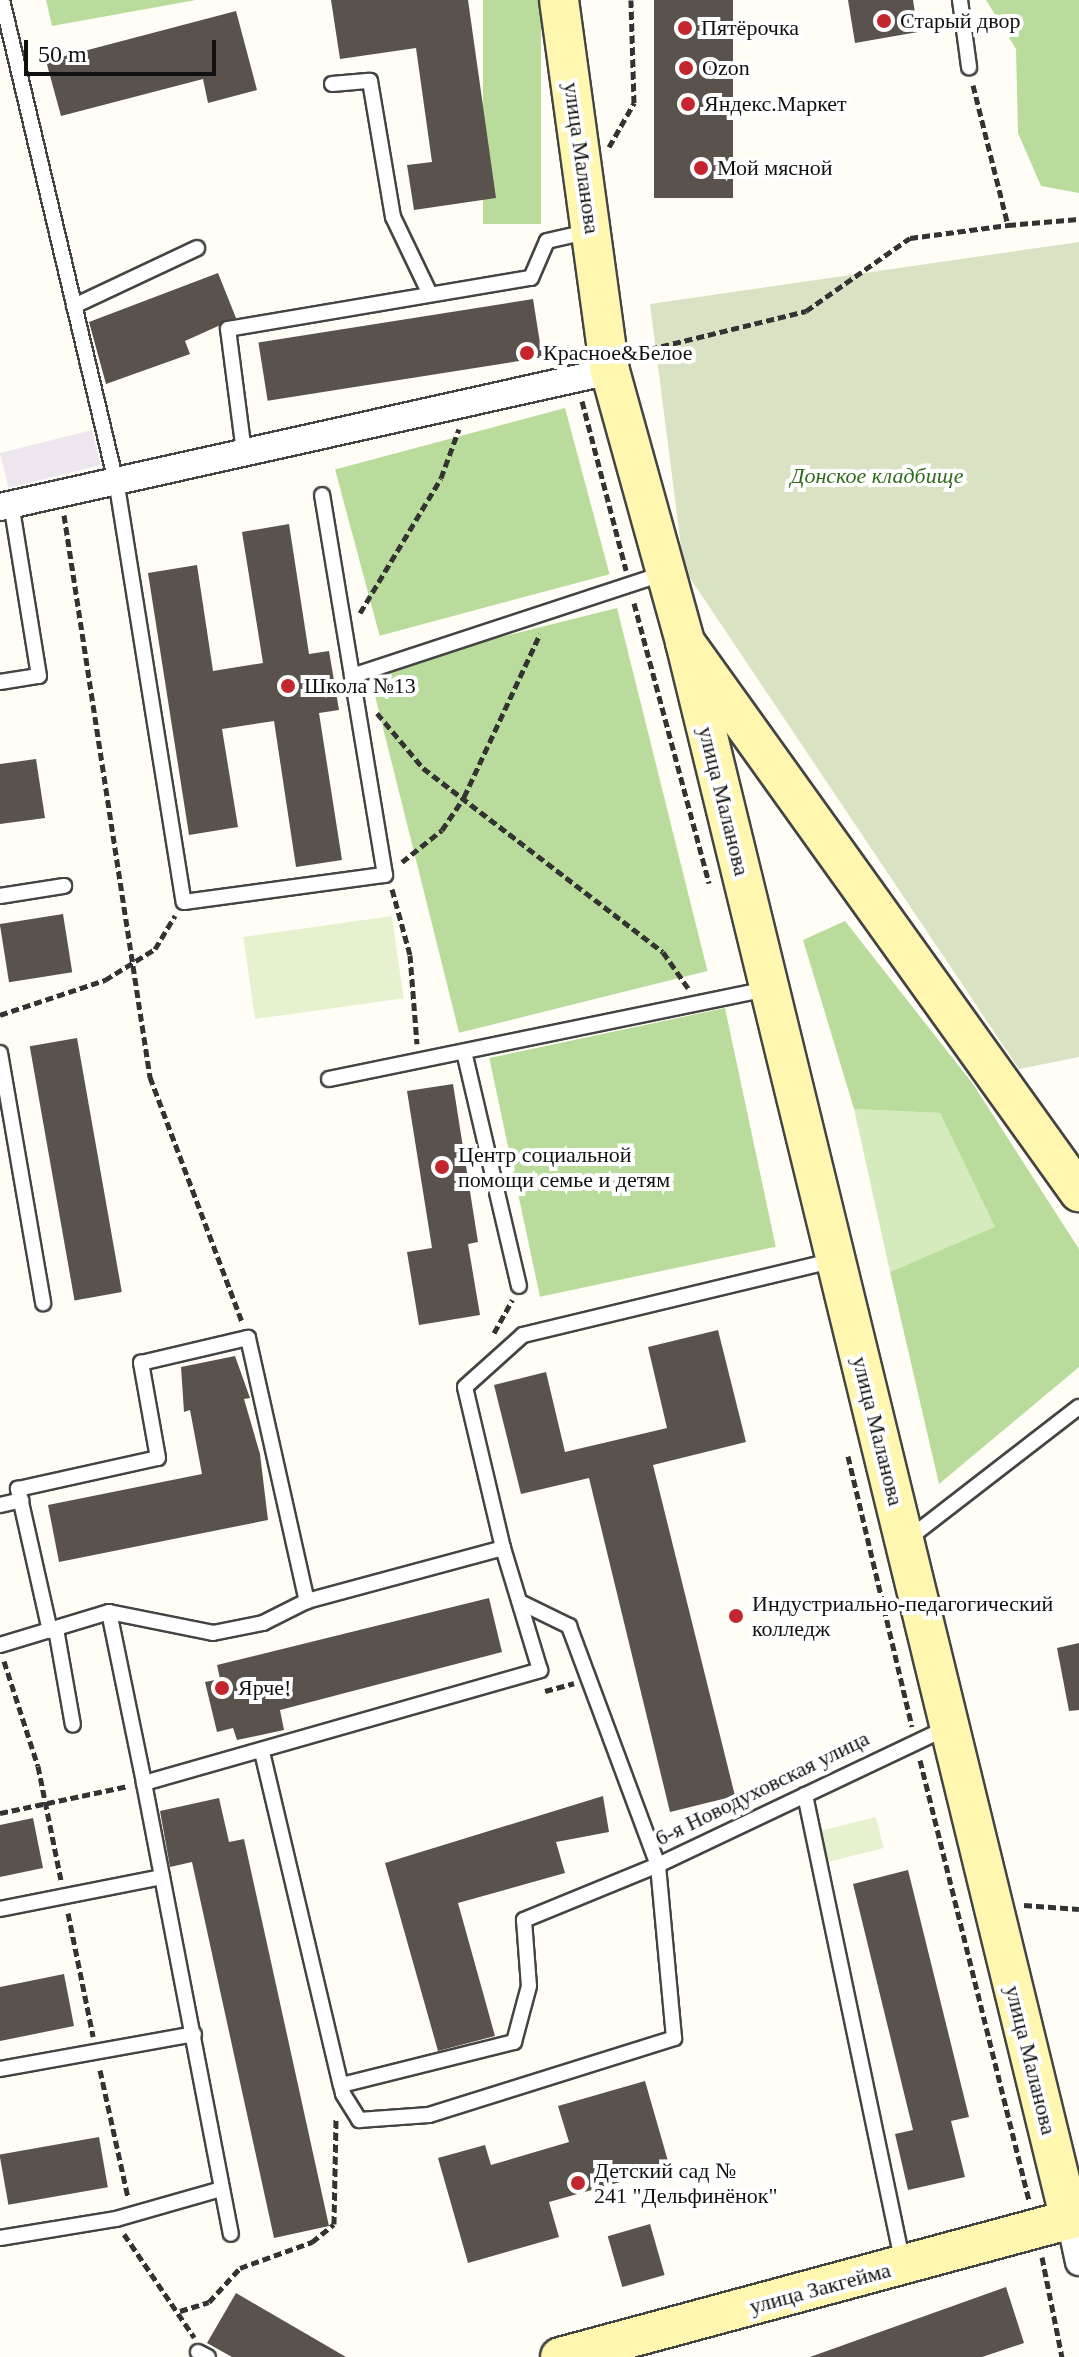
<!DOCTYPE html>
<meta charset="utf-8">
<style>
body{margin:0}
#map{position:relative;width:1079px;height:2357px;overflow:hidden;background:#fffdf5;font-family:Georgia,serif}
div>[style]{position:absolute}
.industrial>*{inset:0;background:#eee6ef;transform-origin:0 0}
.green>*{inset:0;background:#d5ebbd}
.forest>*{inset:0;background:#b9dc9c;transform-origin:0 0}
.cemetery>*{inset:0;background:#d9e3c4}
.pitch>*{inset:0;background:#e6f2cf;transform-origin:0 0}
.building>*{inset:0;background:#5a524d;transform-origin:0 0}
.path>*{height:5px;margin-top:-2.5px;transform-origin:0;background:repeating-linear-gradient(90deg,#333 0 8px,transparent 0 12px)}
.roads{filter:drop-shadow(2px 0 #444) drop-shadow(-2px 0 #444) drop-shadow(0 2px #444) drop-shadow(0 -2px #444)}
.lane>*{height:14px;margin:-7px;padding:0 7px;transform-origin:7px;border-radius:7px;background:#fff}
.street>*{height:26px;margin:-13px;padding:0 13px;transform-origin:13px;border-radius:13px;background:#fff}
.secondary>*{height:38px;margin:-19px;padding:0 19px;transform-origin:19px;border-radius:19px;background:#fff6b0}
.dots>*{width:22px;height:22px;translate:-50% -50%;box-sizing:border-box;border:4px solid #fff;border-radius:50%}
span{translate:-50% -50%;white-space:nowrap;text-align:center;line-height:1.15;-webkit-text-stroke:8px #fff;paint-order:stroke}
.poi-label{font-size:22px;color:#111}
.left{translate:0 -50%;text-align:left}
.street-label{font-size:22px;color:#111}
.park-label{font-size:22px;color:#2f6b1f;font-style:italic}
.scale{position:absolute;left:24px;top:40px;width:192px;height:36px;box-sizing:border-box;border:4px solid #111;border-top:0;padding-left:10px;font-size:24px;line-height:28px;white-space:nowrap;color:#111;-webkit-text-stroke:6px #fff;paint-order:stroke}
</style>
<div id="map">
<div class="industrial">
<div style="left:92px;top:430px;width:36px;height:95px;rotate:76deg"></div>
</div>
<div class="green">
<div style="clip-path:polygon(854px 1109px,940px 1113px,996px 1228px,890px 1272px)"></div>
</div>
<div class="forest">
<div style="clip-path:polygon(46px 0,196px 0,52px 26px)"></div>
<div style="left:483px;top:0;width:58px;height:224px"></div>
<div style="clip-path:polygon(986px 0,1079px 0,1079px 193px,1041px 186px,1018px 133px,1016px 49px)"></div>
<div style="left:565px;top:408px;width:172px;height:238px;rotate:75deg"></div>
<div style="left:617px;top:608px;width:374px;height:256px;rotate:76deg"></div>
<div style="clip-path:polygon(845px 921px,973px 1084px,1079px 1249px,1079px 1367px,939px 1484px,890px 1272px,995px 1227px,940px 1113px,854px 1109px,803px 940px)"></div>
<div style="left:725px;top:1008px;width:244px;height:241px;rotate:78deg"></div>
</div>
<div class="cemetery">
<div style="clip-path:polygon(1079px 242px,1079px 1057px,1019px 1069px,684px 569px,650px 304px)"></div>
</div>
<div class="pitch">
<div style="left:392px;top:916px;width:83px;height:150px;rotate:82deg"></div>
<div style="left:876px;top:1817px;width:32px;height:57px;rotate:76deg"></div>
</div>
<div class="building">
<div style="clip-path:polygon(331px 0,468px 0,496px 198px,414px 210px,407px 165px,432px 162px,416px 48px,340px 59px)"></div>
<div style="left:654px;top:0;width:79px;height:198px"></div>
<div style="clip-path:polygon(848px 0,913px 0,918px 32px,855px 43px)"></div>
<div style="clip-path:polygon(236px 11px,257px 90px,208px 103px,203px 79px,61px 116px,46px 61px)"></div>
<div style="clip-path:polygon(218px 273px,236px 318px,185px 341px,190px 354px,106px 384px,89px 322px)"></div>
<div style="left:533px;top:299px;width:59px;height:278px;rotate:81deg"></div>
<div style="clip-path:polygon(289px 524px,309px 654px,329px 651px,339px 710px,319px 713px,342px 860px,296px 867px,274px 721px,222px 729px,238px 827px,189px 835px,148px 573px,197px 565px,213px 671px,263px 663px,242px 532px)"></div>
<div style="clip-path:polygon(36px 759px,45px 818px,0 824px,0 764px)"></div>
<div style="left:63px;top:914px;width:59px;height:64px;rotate:81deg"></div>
<div style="left:77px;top:1038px;width:258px;height:48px;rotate:80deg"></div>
<div style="clip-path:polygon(453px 1084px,478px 1242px,468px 1244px,480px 1315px,419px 1325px,407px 1252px,432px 1248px,407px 1091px)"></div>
<div style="clip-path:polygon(718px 1330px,746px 1442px,653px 1465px,735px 1796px,670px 1812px,589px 1478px,521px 1494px,494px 1385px,546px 1372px,565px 1452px,646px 1433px,667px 1428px,648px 1347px)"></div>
<div style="clip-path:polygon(235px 1356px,250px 1398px,244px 1399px,260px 1454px,268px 1520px,59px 1562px,48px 1505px,202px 1474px,190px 1410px,184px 1412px,181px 1367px)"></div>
<div style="clip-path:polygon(489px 1598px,502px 1652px,280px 1710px,284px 1730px,237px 1740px,233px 1728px,217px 1732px,205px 1682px,220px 1679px,217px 1665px)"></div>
<div style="clip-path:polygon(1079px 1643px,1079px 1710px,1069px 1711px,1057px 1648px)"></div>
<div style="clip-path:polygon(603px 1796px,609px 1832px,556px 1842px,565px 1873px,458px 1903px,495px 2036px,438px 2051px,385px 1863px)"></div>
<div style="clip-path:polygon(219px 1798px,229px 1842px,244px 1839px,329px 2226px,274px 2238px,192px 1862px,170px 1867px,160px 1811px)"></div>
<div style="clip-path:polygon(33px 1818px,43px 1868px,0 1877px,0 1825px)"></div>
<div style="clip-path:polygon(908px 1870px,969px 2117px,951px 2121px,965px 2177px,908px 2190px,895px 2134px,913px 2130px,853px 1884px)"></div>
<div style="clip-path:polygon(64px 1974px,74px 2026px,0 2041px,0 1987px)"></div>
<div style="clip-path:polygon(645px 2081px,670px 2168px,549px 2202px,559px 2237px,468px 2263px,438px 2158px,485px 2145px,491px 2165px,569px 2142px,558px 2106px)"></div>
<div style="left:99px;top:2137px;width:51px;height:101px;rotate:80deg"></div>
<div style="left:650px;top:2224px;width:53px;height:44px;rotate:74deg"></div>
<div style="clip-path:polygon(1006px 2287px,1024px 2343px,982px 2357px,810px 2357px)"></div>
<div style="clip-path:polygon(236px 2293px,346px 2357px,232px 2357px,207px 2343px)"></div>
</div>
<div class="path">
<div style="left:973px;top:85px;width:144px;rotate:76deg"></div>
<div style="left:1008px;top:225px;width:71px;rotate:-4.8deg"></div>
<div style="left:609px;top:147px;width:51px;rotate:-60.4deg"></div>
<div style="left:634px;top:103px;width:103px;rotate:-91.7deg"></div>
<div style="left:638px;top:352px;width:173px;rotate:-13.7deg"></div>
<div style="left:806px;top:311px;width:127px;rotate:-35.1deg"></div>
<div style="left:910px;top:238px;width:99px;rotate:-7.6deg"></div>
<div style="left:582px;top:401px;width:175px;rotate:75.4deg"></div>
<div style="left:64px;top:515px;width:569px;rotate:81.3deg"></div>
<div style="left:150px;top:1077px;width:262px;rotate:69.4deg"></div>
<div style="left:634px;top:603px;width:290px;rotate:75deg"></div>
<div style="left:360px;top:613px;width:157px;rotate:-59deg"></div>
<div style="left:441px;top:478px;width:52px;rotate:-69.8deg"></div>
<div style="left:377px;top:713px;width:72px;rotate:50.1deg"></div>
<div style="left:423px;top:768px;width:302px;rotate:37.5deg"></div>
<div style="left:663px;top:952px;width:44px;rotate:55.2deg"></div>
<div style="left:402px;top:862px;width:51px;rotate:-38.7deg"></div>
<div style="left:442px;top:830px;width:40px;rotate:-56deg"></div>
<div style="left:464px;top:797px;width:180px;rotate:-65deg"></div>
<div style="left:392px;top:889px;width:68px;rotate:74.7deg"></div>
<div style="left:410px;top:955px;width:89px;rotate:85.5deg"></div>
<div style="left:0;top:1015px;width:111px;rotate:-18.4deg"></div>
<div style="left:105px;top:980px;width:59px;rotate:-31.8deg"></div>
<div style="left:155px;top:949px;width:39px;rotate:-59deg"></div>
<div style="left:494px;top:1333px;width:38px;rotate:-61deg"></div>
<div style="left:848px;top:1456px;width:278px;rotate:76.7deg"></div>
<div style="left:4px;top:1661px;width:110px;rotate:72.1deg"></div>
<div style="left:38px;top:1766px;width:116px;rotate:78.6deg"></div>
<div style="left:545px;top:1691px;width:30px;rotate:-15deg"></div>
<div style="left:920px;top:1760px;width:454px;rotate:76.1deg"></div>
<div style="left:0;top:1813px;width:131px;rotate:-11.9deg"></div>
<div style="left:1024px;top:1905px;width:55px;rotate:4.2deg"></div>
<div style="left:68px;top:1913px;width:126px;rotate:78.5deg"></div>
<div style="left:100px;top:2070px;width:130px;rotate:77.6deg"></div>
<div style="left:124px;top:2234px;width:125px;rotate:55.8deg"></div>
<div style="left:1042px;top:2257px;width:102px;rotate:78.7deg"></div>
<div style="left:180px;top:2311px;width:30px;rotate:-17deg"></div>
<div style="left:209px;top:2302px;width:46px;rotate:-47.6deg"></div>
<div style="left:240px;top:2268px;width:77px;rotate:-19.9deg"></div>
<div style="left:312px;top:2242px;width:28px;rotate:-39deg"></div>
<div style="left:334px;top:2224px;width:106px;rotate:-88.9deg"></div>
</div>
<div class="roads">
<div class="lane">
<div style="left:2px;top:0;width:499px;rotate:76.7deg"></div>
<div style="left:117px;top:486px;width:421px;rotate:80.9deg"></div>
<div style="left:184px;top:902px;width:203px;rotate:-7.7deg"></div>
<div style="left:385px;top:875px;width:385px;rotate:-99.4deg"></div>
<div style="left:960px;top:0;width:68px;rotate:82.3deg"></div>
<div style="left:332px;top:84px;width:38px;rotate:-5deg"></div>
<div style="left:370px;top:81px;width:138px;rotate:80.4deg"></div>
<div style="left:393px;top:217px;width:83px;rotate:64.4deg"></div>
<div style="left:74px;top:306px;width:136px;rotate:-25.2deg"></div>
<div style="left:244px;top:452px;width:124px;rotate:-97.4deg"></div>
<div style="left:228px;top:329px;width:307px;rotate:-9.6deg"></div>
<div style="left:531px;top:278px;width:40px;rotate:-66.6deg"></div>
<div style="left:547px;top:241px;width:45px;rotate:-12.8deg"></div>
<div style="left:352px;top:676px;width:327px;rotate:-18.2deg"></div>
<div style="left:0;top:682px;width:39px;rotate:-9deg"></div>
<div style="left:39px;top:676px;width:174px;rotate:-99.2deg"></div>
<div style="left:0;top:896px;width:65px;rotate:-8.9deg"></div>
<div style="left:0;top:1053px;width:254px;rotate:80.2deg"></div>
<div style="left:465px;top:1056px;width:236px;rotate:76.8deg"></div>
<div style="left:329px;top:1079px;width:447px;rotate:-11.6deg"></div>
<div style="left:0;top:1505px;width:22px;rotate:-13deg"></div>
<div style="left:908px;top:1539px;width:216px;rotate:-37.7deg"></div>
<div style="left:520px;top:1602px;width:55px;rotate:26.1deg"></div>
<div style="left:569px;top:1626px;width:255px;rotate:69.6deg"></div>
<div style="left:658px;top:1865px;width:322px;rotate:-25.4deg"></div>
<div style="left:109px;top:1612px;width:175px;rotate:78.4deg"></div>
<div style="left:144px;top:1783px;width:412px;rotate:-15.9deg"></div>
<div style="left:540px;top:1670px;width:127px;rotate:-106.9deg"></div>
<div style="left:56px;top:1629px;width:97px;rotate:80deg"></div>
<div style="left:50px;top:1631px;width:146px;rotate:-102.7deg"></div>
<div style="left:18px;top:1489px;width:143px;rotate:-12.5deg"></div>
<div style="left:158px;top:1458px;width:97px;rotate:-100.1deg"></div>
<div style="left:141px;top:1363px;width:110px;rotate:-13.2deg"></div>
<div style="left:248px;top:1338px;width:270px;rotate:77.4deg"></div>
<div style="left:0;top:1645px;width:114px;rotate:-16.8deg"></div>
<div style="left:109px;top:1612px;width:106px;rotate:11.4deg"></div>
<div style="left:213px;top:1633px;width:51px;rotate:-11.3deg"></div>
<div style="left:263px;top:1623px;width:49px;rotate:-26.6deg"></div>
<div style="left:307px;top:1601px;width:203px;rotate:-15.1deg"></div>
<div style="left:503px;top:1548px;width:165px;rotate:-103.3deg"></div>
<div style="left:465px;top:1387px;width:78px;rotate:-41.9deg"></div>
<div style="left:523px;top:1335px;width:321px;rotate:-13.5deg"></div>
<div style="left:262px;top:1752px;width:342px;rotate:76.7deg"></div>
<div style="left:341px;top:2085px;width:9px;rotate:77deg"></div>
<div style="left:343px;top:2094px;width:31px;rotate:58deg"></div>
<div style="left:359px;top:2120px;width:70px;rotate:-4.1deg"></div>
<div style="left:429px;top:2115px;width:257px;rotate:-17.4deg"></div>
<div style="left:674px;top:2038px;width:174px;rotate:-95.3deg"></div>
<div style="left:658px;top:1865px;width:145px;rotate:157.7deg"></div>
<div style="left:524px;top:1920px;width:66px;rotate:85.7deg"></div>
<div style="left:529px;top:1986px;width:58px;rotate:105deg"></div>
<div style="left:514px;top:2042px;width:178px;rotate:166deg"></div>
<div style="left:144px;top:1783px;width:459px;rotate:79.1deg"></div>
<div style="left:805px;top:1795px;width:480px;rotate:78.2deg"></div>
<div style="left:0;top:1909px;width:165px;rotate:-11.2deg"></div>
<div style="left:0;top:2069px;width:197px;rotate:-10.2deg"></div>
<div style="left:0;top:2238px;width:118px;rotate:-9.3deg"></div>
<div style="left:116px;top:2219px;width:109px;rotate:-15.9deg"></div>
<div style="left:198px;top:2352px;width:11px;rotate:27deg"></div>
</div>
<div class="street">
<div style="left:0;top:507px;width:625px;rotate:-12.57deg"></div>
<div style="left:1070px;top:2220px;width:43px;rotate:77.9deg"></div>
</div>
<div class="secondary">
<div style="left:559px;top:0;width:374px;rotate:82.2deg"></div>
<div style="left:610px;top:371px;width:281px;rotate:74.5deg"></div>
<div style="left:685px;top:642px;width:677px;rotate:54.38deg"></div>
<div style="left:685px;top:642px;width:1624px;rotate:76.29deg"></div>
<div style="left:560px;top:2357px;width:538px;rotate:-15.1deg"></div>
</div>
</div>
<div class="dots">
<div style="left:884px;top:21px;background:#c4262e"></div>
<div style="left:685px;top:28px;background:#c4262e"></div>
<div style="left:686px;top:68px;background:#c4262e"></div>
<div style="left:688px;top:104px;background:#c4262e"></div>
<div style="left:701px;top:168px;background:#c4262e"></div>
<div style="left:527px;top:353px;background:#c4262e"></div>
<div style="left:288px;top:686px;background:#c4262e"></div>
<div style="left:442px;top:1167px;background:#c4262e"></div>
<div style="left:736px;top:1616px;background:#c4262e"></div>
<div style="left:222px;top:1688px;background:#c4262e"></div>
<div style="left:578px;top:2183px;background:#c4262e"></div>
</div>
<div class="poi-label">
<span class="left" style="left:900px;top:21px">Старый двор</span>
<span class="left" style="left:701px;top:28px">Пятёрочка</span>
<span class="left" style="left:702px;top:68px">Ozon</span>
<span class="left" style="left:704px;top:104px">Яндекс.Маркет</span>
<span class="left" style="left:717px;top:168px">Мой мясной</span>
<span class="left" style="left:543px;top:353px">Красное&amp;Белое</span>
<span class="left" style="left:304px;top:686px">Школа №13</span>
<span class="left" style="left:458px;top:1167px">Центр социальной<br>помощи семье и детям</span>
<span class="left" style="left:752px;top:1616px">Индустриально-педагогический<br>колледж</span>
<span class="left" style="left:238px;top:1688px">Ярче!</span>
<span class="left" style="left:594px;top:2183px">Детский сад №<br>241 "Дельфинёнок"</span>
</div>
<div class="street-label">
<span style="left:582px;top:158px;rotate:82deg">улица Маланова</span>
<span style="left:724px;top:801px;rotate:76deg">улица Маланова</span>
<span style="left:878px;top:1431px;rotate:76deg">улица Маланова</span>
<span style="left:762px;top:1788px;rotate:-26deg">6-я Новодуховская улица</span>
<span style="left:1031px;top:2060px;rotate:76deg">улица Маланова</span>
<span style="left:820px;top:2288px;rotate:-15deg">улица Закгейма</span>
</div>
<div class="park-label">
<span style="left:877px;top:476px">Донское кладбище</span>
</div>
<div class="scale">50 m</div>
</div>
